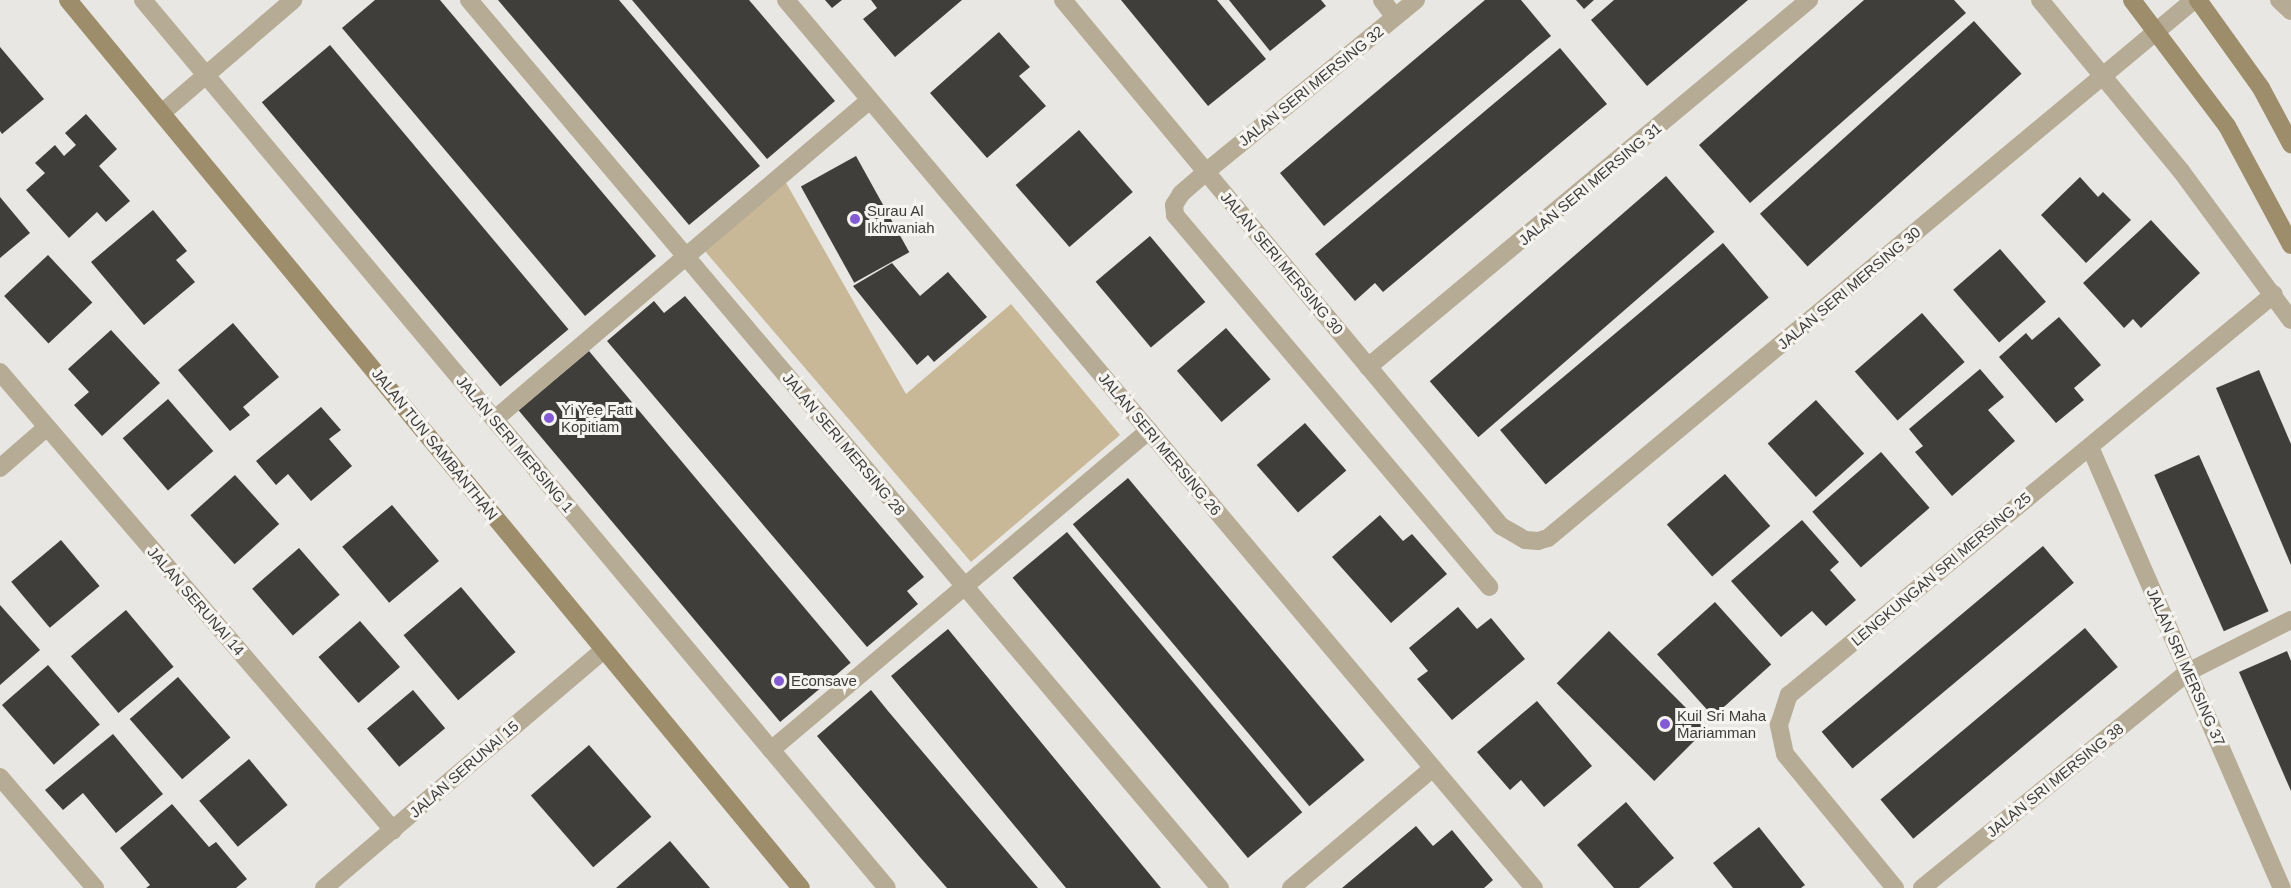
<!DOCTYPE html>
<style>
body{margin:0}
#map{position:relative;width:2291px;height:888px;overflow:hidden;background:#e9e7e3;font-family:Arial,sans-serif}
div>[style]{position:absolute}
.green>*{inset:0;background:#c8b898}
.building>*{inset:0;background:#403e3b;transform-origin:0 0}
.street>*{height:18px;margin:-9px;padding:0 9px;transform-origin:9px;border-radius:9px;background:#b6ab94}
.secondary>*{height:18px;margin:-9px;padding:0 9px;transform-origin:9px;border-radius:9px;background:#9d8d6b}
.dots>*{width:16px;height:16px;translate:-50% -50%;box-sizing:border-box;border:3px solid #f6f4f0;border-radius:50%}
span{translate:-50% -50%;white-space:nowrap;text-align:center;line-height:1.15;-webkit-text-stroke:6px #f6f4f0;paint-order:stroke}
.street-label{font-size:15px;color:#3d3c3b}
.poi-label{font-size:15px;color:#3d3c3b}
.left{translate:0 -50%;text-align:left}
</style>
<div id="map">
<div class="green">
<div style="clip-path:polygon(785px 181px,906px 394px,1011px 304px,1120px 435px,971px 562px,704px 250px)"></div>
</div>
<div class="building">
<div style="clip-path:polygon(375px 0,440px 0,656px 256px,585px 316px,342px 28px)"></div>
<div style="clip-path:polygon(498px 0,619px 0,760px 166px,689px 225px)"></div>
<div style="clip-path:polygon(632px 0,749px 0,835px 101px,767px 159px)"></div>
<div style="clip-path:polygon(825px 0,842px 0,832px 8px)"></div>
<div style="clip-path:polygon(871px 0,962px 0,895px 57px,863px 19px,877px 8px)"></div>
<div style="clip-path:polygon(1121px 0,1217px 0,1266px 59px,1208px 106px)"></div>
<div style="clip-path:polygon(1229px 0,1321px 0,1326px 6px,1270px 51px)"></div>
<div style="clip-path:polygon(1485px 0,1521px 0,1551px 36px,1324px 226px,1280px 173px)"></div>
<div style="clip-path:polygon(1576px 0,1594px 0,1584px 9px)"></div>
<div style="clip-path:polygon(1614px 0,1748px 0,1647px 86px,1591px 20px)"></div>
<div style="clip-path:polygon(1864px 0,1954px 0,1966px 13px,1750px 203px,1699px 145px)"></div>
<div style="left:1974px;top:21px;width:71px;height:288px;rotate:48deg"></div>
<div style="clip-path:polygon(999px 32px,1030px 67px,1019px 76px,1046px 106px,987px 158px,930px 93px)"></div>
<div style="left:330px;top:45px;width:371px;height:89px;rotate:50deg"></div>
<div style="clip-path:polygon(0 47px,44px 99px,2px 134px,0 131px)"></div>
<div style="clip-path:polygon(1560px 48px,1607px 104px,1383px 292px,1375px 283px,1355px 301px,1315px 254px)"></div>
<div style="clip-path:polygon(86px 114px,117px 149px,99px 166px,130px 201px,106px 222px,97px 212px,69px 238px,26px 190px,45px 173px,35px 163px,55px 145px,64px 156px,76px 145px,65px 133px)"></div>
<div style="left:1079px;top:130px;width:82px;height:84px;rotate:49deg"></div>
<div style="left:856px;top:156px;width:110px;height:63px;rotate:61deg"></div>
<div style="left:1666px;top:176px;width:74px;height:313px;rotate:49deg"></div>
<div style="clip-path:polygon(2080px 177px,2098px 197px,2103px 192px,2131px 220px,2086px 263px,2041px 215px)"></div>
<div style="clip-path:polygon(0 197px,30px 233px,0 258px)"></div>
<div style="clip-path:polygon(153px 210px,187px 251px,176px 260px,195px 282px,144px 325px,91px 262px)"></div>
<div style="clip-path:polygon(2151px 220px,2200px 273px,2141px 328px,2133px 319px,2124px 328px,2083px 283px)"></div>
<div style="left:1150px;top:236px;width:86px;height:71px;rotate:50deg"></div>
<div style="left:1723px;top:243px;width:71px;height:291px;rotate:50deg"></div>
<div style="left:2000px;top:249px;width:70px;height:62px;rotate:49deg"></div>
<div style="left:48px;top:255px;width:65px;height:60px;rotate:47deg"></div>
<div style="clip-path:polygon(892px 263px,920px 296px,948px 272px,987px 317px,934px 362px,928px 355px,917px 365px,853px 286px)"></div>
<div style="clip-path:polygon(685px 296px,924px 577px,907px 591px,918px 604px,867px 647px,607px 341px,654px 301px,664px 313px)"></div>
<div style="left:1922px;top:313px;width:65px;height:89px;rotate:49deg"></div>
<div style="clip-path:polygon(2059px 317px,2101px 365px,2074px 388px,2084px 400px,2056px 423px,1999px 357px,2026px 333px,2032px 340px)"></div>
<div style="clip-path:polygon(233px 323px,279px 377px,243px 407px,250px 415px,230px 431px,178px 370px)"></div>
<div style="left:1226px;top:328px;width:68px;height:65px;rotate:49deg"></div>
<div style="clip-path:polygon(111px 330px,160px 383px,102px 436px,74px 405px,89px 392px,68px 369px)"></div>
<div style="left:589px;top:351px;width:407px;height:92px;rotate:50deg"></div>
<div style="clip-path:polygon(1980px 369px,2004px 397px,1988px 410px,2015px 441px,1952px 496px,1915px 452px,1923px 446px,1909px 429px)"></div>
<div style="clip-path:polygon(2259px 370px,2291px 444px,2291px 565px,2216px 388px)"></div>
<div style="left:168px;top:399px;width:69px;height:60px;rotate:49deg"></div>
<div style="left:1816px;top:400px;width:72px;height:65px;rotate:48deg"></div>
<div style="clip-path:polygon(321px 407px,341px 430px,329px 439px,352px 466px,311px 501px,288px 474px,276px 485px,256px 461px)"></div>
<div style="left:1305px;top:423px;width:63px;height:64px;rotate:49deg"></div>
<div style="left:1881px;top:452px;width:74px;height:91px;rotate:49deg"></div>
<div style="left:2199px;top:455px;width:171px;height:49px;rotate:66deg"></div>
<div style="left:1725px;top:474px;width:69px;height:77px;rotate:49deg"></div>
<div style="left:235px;top:475px;width:66px;height:60px;rotate:48deg"></div>
<div style="left:1128px;top:478px;width:368px;height:72px;rotate:50deg"></div>
<div style="left:392px;top:505px;width:73px;height:65px;rotate:50deg"></div>
<div style="clip-path:polygon(1380px 515px,1403px 541px,1412px 534px,1447px 574px,1391px 623px,1332px 557px)"></div>
<div style="clip-path:polygon(1802px 520px,1839px 562px,1830px 570px,1856px 600px,1826px 626px,1812px 611px,1781px 637px,1731px 581px)"></div>
<div style="left:1067px;top:532px;width:366px;height:71px;rotate:50deg"></div>
<div style="left:61px;top:540px;width:60px;height:65px;rotate:50deg"></div>
<div style="left:2043px;top:546px;width:48px;height:289px;rotate:50deg"></div>
<div style="left:299px;top:548px;width:62px;height:62px;rotate:49deg"></div>
<div style="left:461px;top:587px;width:85px;height:75px;rotate:50deg"></div>
<div style="left:1715px;top:602px;width:84px;height:78px;rotate:48deg"></div>
<div style="clip-path:polygon(0 605px,40px 650px,0 685px)"></div>
<div style="clip-path:polygon(1458px 607px,1477px 629px,1491px 618px,1525px 659px,1452px 720px,1417px 679px,1428px 671px,1409px 648px)"></div>
<div style="left:126px;top:610px;width:74px;height:72px;rotate:50deg"></div>
<div style="left:360px;top:621px;width:61px;height:55px;rotate:49deg"></div>
<div style="left:2085px;top:628px;width:51px;height:267px;rotate:50deg"></div>
<div style="clip-path:polygon(948px 629px,1082px 792px,1161px 888px,1066px 888px,975px 778px,891px 676px)"></div>
<div style="left:1609px;top:631px;width:138px;height:74px;rotate:45deg"></div>
<div style="clip-path:polygon(2287px 651px,2291px 661px,2291px 791px,2239px 672px)"></div>
<div style="left:48px;top:665px;width:79px;height:61px;rotate:49deg"></div>
<div style="left:178px;top:677px;width:80px;height:64px;rotate:49deg"></div>
<div style="left:413px;top:690px;width:50px;height:60px;rotate:50deg"></div>
<div style="clip-path:polygon(871px 690px,888px 711px,1038px 888px,947px 888px,919px 856px,817px 736px)"></div>
<div style="clip-path:polygon(1537px 701px,1592px 766px,1544px 807px,1521px 780px,1510px 790px,1477px 752px)"></div>
<div style="clip-path:polygon(113px 734px,163px 794px,116px 833px,83px 793px,63px 810px,45px 790px)"></div>
<div style="left:589px;top:745px;width:95px;height:77px;rotate:49deg"></div>
<div style="left:249px;top:759px;width:60px;height:65px;rotate:50deg"></div>
<div style="clip-path:polygon(1626px 802px,1674px 858px,1639px 888px,1614px 888px,1577px 845px)"></div>
<div style="clip-path:polygon(172px 804px,209px 847px,216px 842px,247px 879px,236px 888px,146px 888px,150px 885px,120px 848px)"></div>
<div style="clip-path:polygon(1416px 826px,1433px 846px,1452px 830px,1493px 880px,1484px 888px,1342px 888px)"></div>
<div style="clip-path:polygon(1759px 827px,1805px 885px,1801px 888px,1733px 888px,1713px 863px)"></div>
<div style="clip-path:polygon(670px 841px,710px 888px,616px 888px)"></div>
</div>
<div class="street">
<div style="left:143px;top:0;width:1158px;rotate:50.04deg"></div>
<div style="left:469px;top:0;width:1163px;rotate:49.78deg"></div>
<div style="left:786px;top:0;width:1161px;rotate:49.89deg"></div>
<div style="left:1063px;top:0;width:684px;rotate:50.22deg"></div>
<div style="left:1501px;top:526px;width:28px;rotate:30deg"></div>
<div style="left:1525px;top:540px;width:13px;rotate:4deg"></div>
<div style="left:1538px;top:541px;width:10px;rotate:-17deg"></div>
<div style="left:1548px;top:538px;width:841px;rotate:-39.79deg"></div>
<div style="left:1382px;top:0;width:21px;rotate:53deg"></div>
<div style="left:1416px;top:0;width:271px;rotate:140.7deg"></div>
<div style="left:1206px;top:172px;width:33px;rotate:139deg"></div>
<div style="left:1181px;top:194px;width:13px;rotate:122deg"></div>
<div style="left:1174px;top:205px;width:10px;rotate:84deg"></div>
<div style="left:1175px;top:215px;width:487px;rotate:49.8deg"></div>
<div style="left:2040px;top:0;width:222px;rotate:50.5deg"></div>
<div style="left:2181px;top:171px;width:185px;rotate:53.6deg"></div>
<div style="left:2279px;top:0;width:16px;rotate:43deg"></div>
<div style="left:163px;top:112px;width:172px;rotate:-40.7deg"></div>
<div style="left:1368px;top:367px;width:574px;rotate:-39.77deg"></div>
<div style="left:0;top:372px;width:604px;rotate:49.37deg"></div>
<div style="left:495px;top:419px;width:492px;rotate:-40.4deg"></div>
<div style="left:2090px;top:447px;width:481px;rotate:66.5deg"></div>
<div style="left:0;top:468px;width:62px;rotate:-41.1deg"></div>
<div style="left:771px;top:750px;width:495px;rotate:-40.2deg"></div>
<div style="left:0;top:777px;width:146px;rotate:49.4deg"></div>
<div style="left:324px;top:888px;width:367px;rotate:-40.4deg"></div>
<div style="left:1291px;top:888px;width:186px;rotate:-40.2deg"></div>
<div style="left:1895px;top:888px;width:173px;rotate:-129.4deg"></div>
<div style="left:1785px;top:754px;width:30px;rotate:-102deg"></div>
<div style="left:1779px;top:725px;width:32px;rotate:-72deg"></div>
<div style="left:1789px;top:695px;width:629px;rotate:-39.58deg"></div>
<div style="left:1922px;top:888px;width:343px;rotate:-39.1deg"></div>
<div style="left:2188px;top:672px;width:115px;rotate:-26.8deg"></div>
</div>
<div class="secondary">
<div style="left:68px;top:0;width:1151px;rotate:50.46deg"></div>
<div style="left:2132px;top:0;width:158px;rotate:53deg"></div>
<div style="left:2227px;top:126px;width:135px;rotate:61.7deg"></div>
<div style="left:2198px;top:0;width:108px;rotate:54.4deg"></div>
<div style="left:2261px;top:88px;width:64px;rotate:61.8deg"></div>
</div>
<div class="dots">
<div style="left:855px;top:219px;background:#835bd5"></div>
<div style="left:549px;top:418px;background:#835bd5"></div>
<div style="left:779px;top:681px;background:#835bd5"></div>
<div style="left:1665px;top:724px;background:#835bd5"></div>
</div>
<div class="street-label">
<span style="left:1311px;top:86px;rotate:-39deg">JALAN SERI MERSING 32</span>
<span style="left:1590px;top:184px;rotate:-40deg">JALAN SERI MERSING 31</span>
<span style="left:1282px;top:263px;rotate:50deg">JALAN SERI MERSING 30</span>
<span style="left:1849px;top:288px;rotate:-40deg">JALAN SERI MERSING 30</span>
<span style="left:435px;top:444px;rotate:51deg">JALAN TUN SAMBANTHAN</span>
<span style="left:515px;top:444px;rotate:50deg">JALAN SERI MERSING 1</span>
<span style="left:844px;top:444px;rotate:50deg">JALAN SERI MERSING 28</span>
<span style="left:1160px;top:444px;rotate:50deg">JALAN SERI MERSING 26</span>
<span style="left:1941px;top:569px;rotate:-40deg">LENGKUNGAN SRI MERSING 25</span>
<span style="left:196px;top:601px;rotate:49deg">JALAN SERUNAI 14</span>
<span style="left:2186px;top:667px;rotate:66deg">JALAN SRI MERSING 37</span>
<span style="left:464px;top:769px;rotate:-41deg">JALAN SERUNAI 15</span>
<span style="left:2055px;top:780px;rotate:-39deg">JALAN SRI MERSING 38</span>
</div>
<div class="poi-label">
<span class="left" style="left:867px;top:219px">Surau Al<br>Ikhwaniah</span>
<span class="left" style="left:561px;top:418px">Yi Yee Fatt<br>Kopitiam</span>
<span class="left" style="left:791px;top:681px">Econsave</span>
<span class="left" style="left:1677px;top:724px">Kuil Sri Maha<br>Mariamman</span>
</div>
</div>
